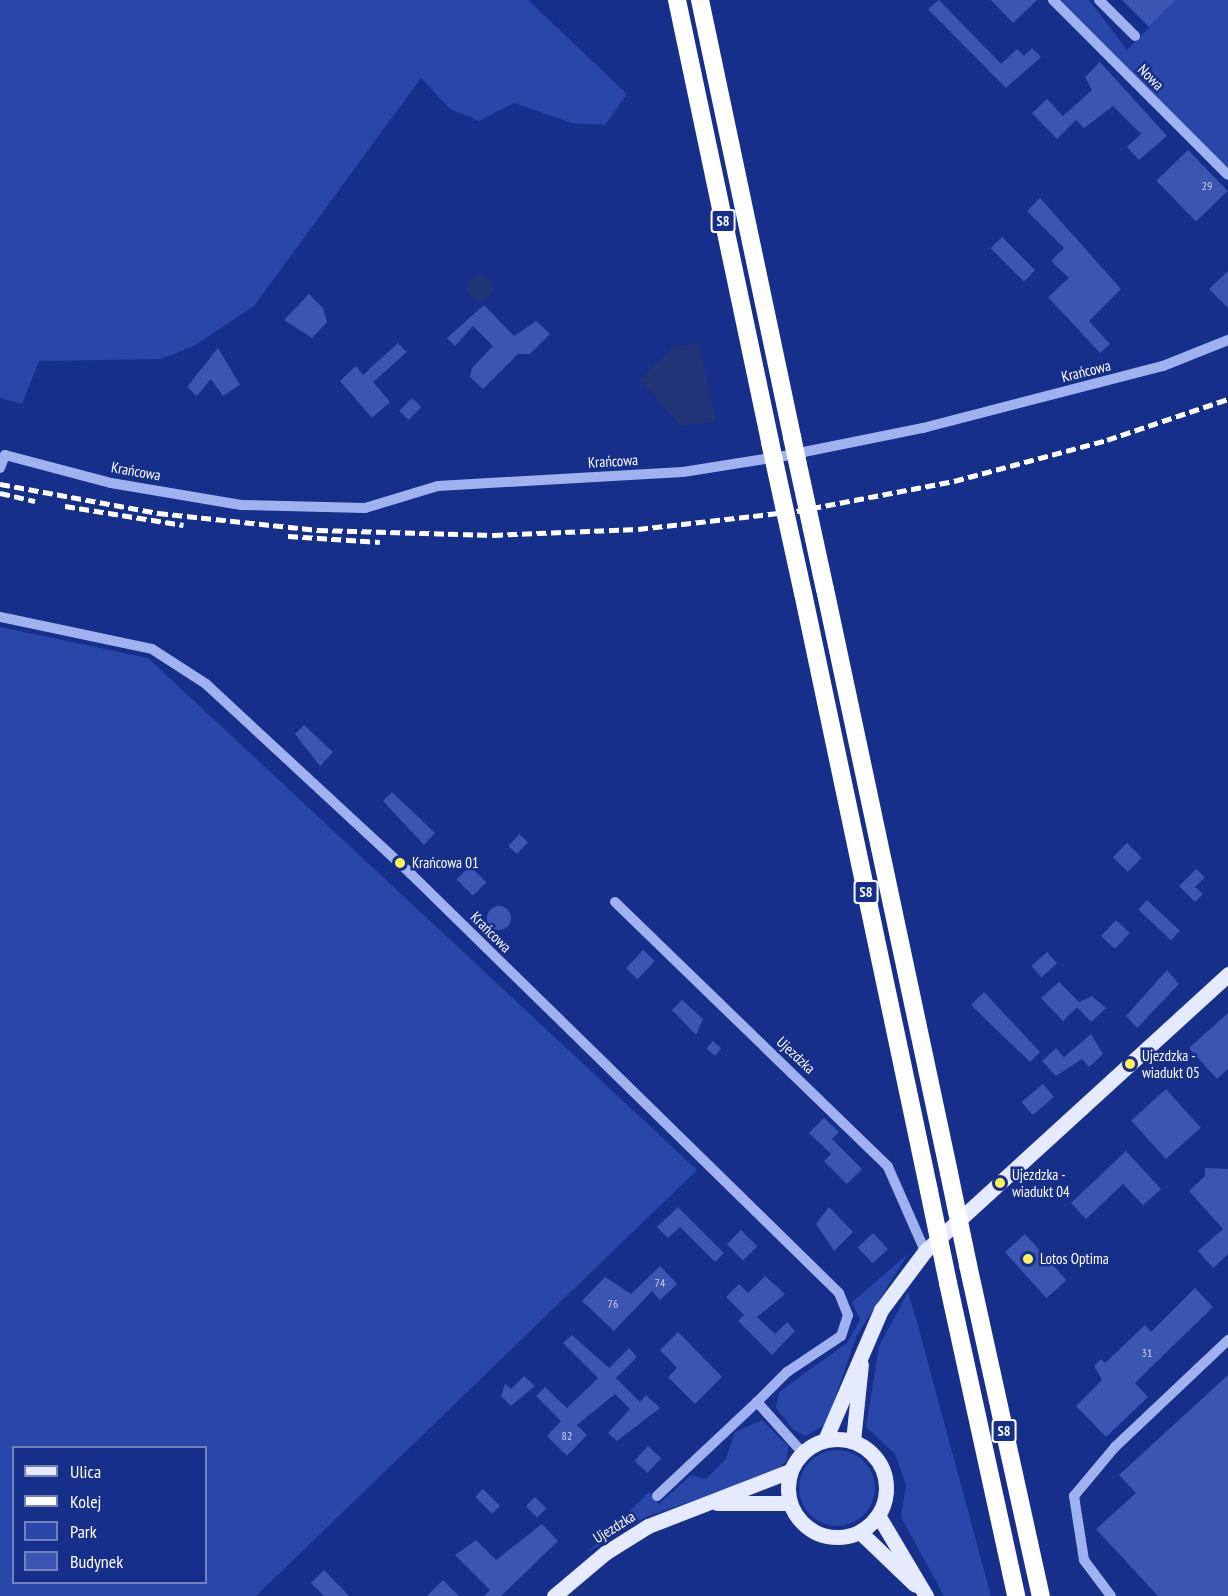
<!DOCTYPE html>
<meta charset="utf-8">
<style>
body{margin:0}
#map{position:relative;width:1228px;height:1596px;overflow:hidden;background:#162f8a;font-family:"PT Sans Narrow",sans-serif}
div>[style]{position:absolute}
.green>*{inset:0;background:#2946a9}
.round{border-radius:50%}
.water>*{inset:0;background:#213478}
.building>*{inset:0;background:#3a55b2;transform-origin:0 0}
.minor>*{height:10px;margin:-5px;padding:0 5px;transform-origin:5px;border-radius:5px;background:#9fb1ef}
.major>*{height:15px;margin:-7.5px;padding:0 7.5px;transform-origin:7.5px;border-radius:7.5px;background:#e6eaff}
.major>.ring{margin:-7.5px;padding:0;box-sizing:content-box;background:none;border:15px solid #e6eaff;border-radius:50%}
.highway>*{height:18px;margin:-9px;padding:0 9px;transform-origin:9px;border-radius:9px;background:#fff}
.rail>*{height:4.5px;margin-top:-2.25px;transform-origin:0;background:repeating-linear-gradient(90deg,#fff 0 10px,transparent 0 14.5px)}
.highway-bridge>*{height:18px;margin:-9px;padding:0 9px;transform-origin:9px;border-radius:9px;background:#fff}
.dots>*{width:16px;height:16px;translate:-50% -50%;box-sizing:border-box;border:3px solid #162f8a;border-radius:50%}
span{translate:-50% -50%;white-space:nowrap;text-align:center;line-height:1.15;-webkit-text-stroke:5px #162f8a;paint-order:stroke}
.number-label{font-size:12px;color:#ced4ec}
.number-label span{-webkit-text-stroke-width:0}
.shield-label span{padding:2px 4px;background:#162f8a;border:2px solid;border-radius:4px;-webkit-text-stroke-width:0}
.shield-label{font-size:14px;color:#fff;font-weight:700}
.street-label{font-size:15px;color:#fff}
.poi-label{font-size:15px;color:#fff}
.left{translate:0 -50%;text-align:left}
.legend{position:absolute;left:12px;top:1446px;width:195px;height:138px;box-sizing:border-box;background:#162f8a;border:2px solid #7382b9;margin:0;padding:8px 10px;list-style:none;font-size:18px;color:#fff}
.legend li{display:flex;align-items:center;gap:12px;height:30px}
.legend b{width:30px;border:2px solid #7382b9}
</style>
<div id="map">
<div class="green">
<div style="clip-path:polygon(0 0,528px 0,627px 94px,605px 125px,572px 123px,514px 103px,479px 121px,450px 109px,421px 78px,254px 306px,194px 346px,161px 359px,39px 361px,22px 404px,0 398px)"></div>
<div style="clip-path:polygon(1061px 0,1089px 0,1127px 50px,1176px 0,1228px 0,1228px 168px)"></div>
<div style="clip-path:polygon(evenodd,0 627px,148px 658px,697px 1170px,256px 1596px,0 1596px,0 627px,14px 1448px,206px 1448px,206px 1582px,14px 1582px,14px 1448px)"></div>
<div style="clip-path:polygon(908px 1254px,856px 1337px,826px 1424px,806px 1436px,794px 1430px,776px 1408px,779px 1392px,848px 1342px,860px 1320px,852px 1302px)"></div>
<div style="clip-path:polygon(908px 1292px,917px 1322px,991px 1596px,944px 1596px,901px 1517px,906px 1485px,895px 1454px,866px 1427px,879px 1346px)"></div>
<div style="clip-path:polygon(762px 1420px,788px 1446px,787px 1460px,775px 1472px,646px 1517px,588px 1552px,649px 1492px,659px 1504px,691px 1475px,706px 1479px,726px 1459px,735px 1432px)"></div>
<div class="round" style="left:799px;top:1450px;width:76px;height:76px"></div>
</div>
<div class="water">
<div class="round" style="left:467px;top:275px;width:26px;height:26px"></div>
<div style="clip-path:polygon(699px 343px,716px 422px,681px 426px,639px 379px,673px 347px)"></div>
</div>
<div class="building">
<div style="clip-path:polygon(939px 0,1001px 64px,1017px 49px,1024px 56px,1032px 48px,1041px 57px,1006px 88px,928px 9px)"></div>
<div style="clip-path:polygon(991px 0,1037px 0,1013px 23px)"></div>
<div style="clip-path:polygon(1122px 0,1176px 0,1149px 27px)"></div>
<div style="clip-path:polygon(1100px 62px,1167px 136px,1139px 160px,1127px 147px,1141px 134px,1113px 106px,1084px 128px,1076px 120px,1057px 139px,1032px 113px,1047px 99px,1063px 116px,1092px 90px,1085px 77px)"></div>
<div style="left:1188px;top:150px;width:57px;height:44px;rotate:46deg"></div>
<div style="clip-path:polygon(1040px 198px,1121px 289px,1089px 321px,1110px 344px,1100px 353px,1048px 297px,1069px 278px,1051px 261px,1064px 248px,1027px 211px)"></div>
<div style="left:1002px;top:237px;width:47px;height:16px;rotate:45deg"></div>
<div style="clip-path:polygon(1228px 271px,1228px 308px,1209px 289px)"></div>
<div style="clip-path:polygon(309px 294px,323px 308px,327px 322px,312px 338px,284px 320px)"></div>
<div style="clip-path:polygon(484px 305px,514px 336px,536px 321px,550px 334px,530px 354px,518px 354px,483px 389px,470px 377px,472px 368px,493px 346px,473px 326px,455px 346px,447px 338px)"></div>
<div style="clip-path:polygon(398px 343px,407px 352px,373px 382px,390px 402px,372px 418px,340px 381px,356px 366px,363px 375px)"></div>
<div style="clip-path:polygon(218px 348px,240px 385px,223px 396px,211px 379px,197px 396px,187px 387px)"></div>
<div style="left:412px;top:398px;width:13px;height:18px;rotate:45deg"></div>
<div style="clip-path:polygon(304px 725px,333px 752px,320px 766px,295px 734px)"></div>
<div style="clip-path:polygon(392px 792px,435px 833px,424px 845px,383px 801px)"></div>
<div style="left:519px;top:834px;width:12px;height:16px;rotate:42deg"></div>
<div style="left:1127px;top:843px;width:21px;height:20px;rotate:45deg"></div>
<div style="left:470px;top:866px;width:23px;height:19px;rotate:45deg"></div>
<div style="clip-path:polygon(1196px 869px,1205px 877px,1195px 887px,1203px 894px,1195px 902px,1179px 886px)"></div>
<div style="left:1147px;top:900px;width:45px;height:13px;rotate:43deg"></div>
<div class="round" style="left:487px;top:906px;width:24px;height:24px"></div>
<div style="left:1116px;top:920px;width:19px;height:22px;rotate:43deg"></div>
<div style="left:643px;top:950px;width:16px;height:25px;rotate:43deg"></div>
<div style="left:1047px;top:952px;width:15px;height:21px;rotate:48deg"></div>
<div style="clip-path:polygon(1167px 970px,1179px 984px,1137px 1028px,1126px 1016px)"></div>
<div style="clip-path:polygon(1059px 982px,1079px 1002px,1092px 996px,1106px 1008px,1091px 1022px,1077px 1007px,1063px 1021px,1041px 998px)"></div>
<div style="clip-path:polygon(984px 992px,1040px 1052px,1030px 1062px,971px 1005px)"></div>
<div style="clip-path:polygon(682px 1000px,703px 1019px,696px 1035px,672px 1010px)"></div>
<div style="clip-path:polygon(1228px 1013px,1228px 1069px,1217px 1079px,1189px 1048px)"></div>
<div style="clip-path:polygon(1091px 1034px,1103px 1054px,1089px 1067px,1082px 1059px,1056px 1076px,1042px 1061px,1056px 1048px,1064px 1057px)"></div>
<div style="left:713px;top:1041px;width:11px;height:10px;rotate:41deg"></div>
<div style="left:1043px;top:1084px;width:17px;height:28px;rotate:50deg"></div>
<div style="left:1166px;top:1089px;width:52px;height:47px;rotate:48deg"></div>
<div style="clip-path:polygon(824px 1118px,839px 1132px,832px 1139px,862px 1169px,847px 1184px,824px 1161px,831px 1154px,809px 1133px)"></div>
<div style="clip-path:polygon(1126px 1151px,1161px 1189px,1143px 1205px,1123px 1184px,1086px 1219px,1071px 1203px)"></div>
<div style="clip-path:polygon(1205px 1168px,1228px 1169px,1228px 1254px,1213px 1268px,1198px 1251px,1223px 1229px,1189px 1191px,1205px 1176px)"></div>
<div style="clip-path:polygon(678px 1207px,724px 1253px,715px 1262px,680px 1227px,668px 1238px,657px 1227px)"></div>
<div style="clip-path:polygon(829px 1207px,853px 1232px,834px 1251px,816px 1224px)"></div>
<div style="left:741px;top:1230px;width:23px;height:20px;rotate:45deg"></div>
<div style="left:873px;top:1233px;width:22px;height:21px;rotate:47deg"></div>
<div style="left:1025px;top:1234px;width:62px;height:27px;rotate:48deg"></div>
<div style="clip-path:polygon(660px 1266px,677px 1284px,660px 1300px,652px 1291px,614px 1331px,582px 1301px,605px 1277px,631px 1294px)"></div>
<div style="clip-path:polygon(765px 1276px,785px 1294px,757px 1317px,775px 1334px,787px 1322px,795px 1331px,772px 1355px,738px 1321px,744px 1315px,726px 1297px,739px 1284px,748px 1293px)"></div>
<div style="clip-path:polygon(1195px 1288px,1213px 1307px,1135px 1383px,1148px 1397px,1106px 1437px,1076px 1406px,1102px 1380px,1094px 1366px,1101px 1359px,1105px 1363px,1145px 1325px,1151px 1332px)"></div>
<div style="clip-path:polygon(678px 1332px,722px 1377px,695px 1404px,668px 1377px,677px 1368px,660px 1350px)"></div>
<div style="clip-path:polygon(572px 1335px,609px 1368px,629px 1348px,637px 1357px,616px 1378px,640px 1402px,646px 1395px,660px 1408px,617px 1441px,608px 1433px,630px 1409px,615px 1394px,577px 1425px,587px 1435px,567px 1456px,547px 1436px,561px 1421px,536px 1396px,545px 1387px,567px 1408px,598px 1378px,563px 1343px)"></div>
<div style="clip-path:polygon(1228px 1375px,1228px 1596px,1158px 1596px,1096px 1529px,1136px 1493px,1119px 1475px)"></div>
<div style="clip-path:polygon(524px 1376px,535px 1386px,511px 1406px,501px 1396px,505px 1384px,511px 1389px)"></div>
<div style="left:648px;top:1446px;width:18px;height:20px;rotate:43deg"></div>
<div style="left:483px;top:1489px;width:24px;height:11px;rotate:45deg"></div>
<div style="left:535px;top:1497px;width:16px;height:13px;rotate:45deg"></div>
<div style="clip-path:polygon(542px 1524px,558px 1541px,501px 1596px,484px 1596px,490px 1590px,455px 1555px,476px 1540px,496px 1560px)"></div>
<div style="clip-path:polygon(324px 1570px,349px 1596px,324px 1596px,311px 1583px)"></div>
<div style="clip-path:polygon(443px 1580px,459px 1596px,427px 1596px)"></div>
</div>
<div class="minor">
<div style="left:1053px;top:0;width:247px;rotate:45deg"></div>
<div style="left:1099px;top:0;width:51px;rotate:45deg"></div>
<div style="left:0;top:468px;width:14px;rotate:-69deg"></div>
<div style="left:5px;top:455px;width:110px;rotate:14.8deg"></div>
<div style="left:111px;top:483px;width:132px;rotate:9.6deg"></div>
<div style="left:241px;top:505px;width:124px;rotate:1.4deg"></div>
<div style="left:365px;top:508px;width:76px;rotate:-16.8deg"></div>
<div style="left:438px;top:486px;width:245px;rotate:-3.3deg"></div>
<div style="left:683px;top:472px;width:102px;rotate:-9deg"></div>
<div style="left:784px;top:456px;width:142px;rotate:-11.4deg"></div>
<div style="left:923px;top:428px;width:248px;rotate:-14.5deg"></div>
<div style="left:1163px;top:366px;width:70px;rotate:-21.8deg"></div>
<div style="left:0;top:617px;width:155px;rotate:11.9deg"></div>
<div style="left:152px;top:649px;width:64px;rotate:32.9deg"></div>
<div style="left:206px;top:684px;width:280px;rotate:42.8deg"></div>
<div style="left:411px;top:874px;width:599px;rotate:44.39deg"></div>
<div style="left:839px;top:1293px;width:24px;rotate:68deg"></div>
<div style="left:848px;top:1315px;width:22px;rotate:108deg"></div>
<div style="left:841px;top:1336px;width:65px;rotate:146.3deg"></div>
<div style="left:787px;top:1372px;width:42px;rotate:135deg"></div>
<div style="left:757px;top:1402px;width:67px;rotate:48deg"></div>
<div style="left:615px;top:902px;width:380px;rotate:44.1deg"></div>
<div style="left:888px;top:1167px;width:92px;rotate:66.2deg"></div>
<div style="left:657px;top:1496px;width:137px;rotate:-43.2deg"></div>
<div style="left:1111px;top:1596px;width:45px;rotate:-126.9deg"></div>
<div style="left:1084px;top:1560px;width:65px;rotate:-98.9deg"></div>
<div style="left:1074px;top:1496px;width:64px;rotate:-50.1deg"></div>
<div style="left:1115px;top:1447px;width:156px;rotate:-43.4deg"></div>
</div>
<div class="major">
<div class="ring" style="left:788px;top:1439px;width:83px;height:83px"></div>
<div style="left:825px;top:1440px;width:142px;rotate:-66.7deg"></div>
<div style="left:881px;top:1310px;width:74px;rotate:-53.3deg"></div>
<div style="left:925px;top:1251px;width:411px;rotate:-42.4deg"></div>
<div style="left:853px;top:1441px;width:77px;rotate:-84.1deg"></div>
<div style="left:717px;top:1503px;width:72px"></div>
<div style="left:878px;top:1515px;width:94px;rotate:59.3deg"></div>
<div style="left:860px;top:1532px;width:76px;rotate:43.9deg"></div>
<div style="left:554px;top:1596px;width:67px;rotate:-40.1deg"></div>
<div style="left:605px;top:1553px;width:51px;rotate:-32.1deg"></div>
<div style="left:648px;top:1526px;width:152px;rotate:-21.2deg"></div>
</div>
<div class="highway">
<div style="left:677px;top:0;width:452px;rotate:78.1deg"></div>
<div style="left:700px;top:0;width:447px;rotate:78.1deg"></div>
<div style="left:825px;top:589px;width:597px;rotate:78.01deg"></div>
<div style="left:803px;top:593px;width:611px;rotate:78.1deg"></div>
<div style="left:968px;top:1265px;width:339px;rotate:77.6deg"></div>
<div style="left:948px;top:1283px;width:320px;rotate:77.7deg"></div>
</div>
<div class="rail">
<div style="left:0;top:484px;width:161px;rotate:10.4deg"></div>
<div style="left:158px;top:513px;width:161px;rotate:6.1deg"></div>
<div style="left:318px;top:530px;width:175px;rotate:1.6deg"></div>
<div style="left:493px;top:535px;width:145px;rotate:-2.4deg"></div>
<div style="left:638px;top:529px;width:160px;rotate:-6.5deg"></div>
<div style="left:797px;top:511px;width:160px;rotate:-10.8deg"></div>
<div style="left:954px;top:481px;width:158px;rotate:-15deg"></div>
<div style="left:1107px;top:440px;width:128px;rotate:-18.7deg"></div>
<div style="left:0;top:493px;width:36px;rotate:13deg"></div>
<div style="left:65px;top:506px;width:120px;rotate:9.1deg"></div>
<div style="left:288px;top:536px;width:92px;rotate:3.7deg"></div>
</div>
<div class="highway-bridge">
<div style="left:792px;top:437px;width:156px;rotate:77.8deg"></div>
<div style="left:770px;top:442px;width:155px;rotate:77.7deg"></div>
<div style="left:949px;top:1173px;width:94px;rotate:78.3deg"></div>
<div style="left:929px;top:1191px;width:94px;rotate:78.3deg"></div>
</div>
<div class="dots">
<div style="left:400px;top:863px;background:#fff45c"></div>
<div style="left:1130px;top:1064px;background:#fff45c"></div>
<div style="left:1000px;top:1183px;background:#fff45c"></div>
<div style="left:1028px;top:1259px;background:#fff45c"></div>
</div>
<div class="number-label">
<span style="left:1207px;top:186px">29</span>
<span style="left:660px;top:1283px">74</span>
<span style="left:613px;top:1304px">76</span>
<span style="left:1147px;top:1353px">31</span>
<span style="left:567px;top:1436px">82</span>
</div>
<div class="shield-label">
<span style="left:723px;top:221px">S8</span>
<span style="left:866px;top:892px">S8</span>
<span style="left:1004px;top:1431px">S8</span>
</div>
<div class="street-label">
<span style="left:1151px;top:77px;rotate:45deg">Nowa</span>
<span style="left:1086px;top:371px;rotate:-14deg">Krańcowa</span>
<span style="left:613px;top:461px;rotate:-3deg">Krańcowa</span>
<span style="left:136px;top:471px;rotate:10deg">Krańcowa</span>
<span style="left:491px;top:932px;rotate:45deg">Krańcowa</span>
<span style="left:796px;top:1055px;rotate:43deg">Ujezdzka</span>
<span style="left:614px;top:1527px;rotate:-32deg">Ujezdzka</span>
</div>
<div class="poi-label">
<span class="left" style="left:412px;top:863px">Krańcowa 01</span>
<span class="left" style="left:1142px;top:1064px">Ujezdzka -<br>wiadukt 05</span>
<span class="left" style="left:1012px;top:1183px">Ujezdzka -<br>wiadukt 04</span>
<span class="left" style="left:1040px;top:1259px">Lotos Optima</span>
</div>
<ul class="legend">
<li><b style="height:8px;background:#e6eaff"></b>Ulica</li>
<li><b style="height:8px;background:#fff"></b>Kolej</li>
<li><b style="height:16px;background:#2946a9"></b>Park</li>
<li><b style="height:16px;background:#3a55b2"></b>Budynek</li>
</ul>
</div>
